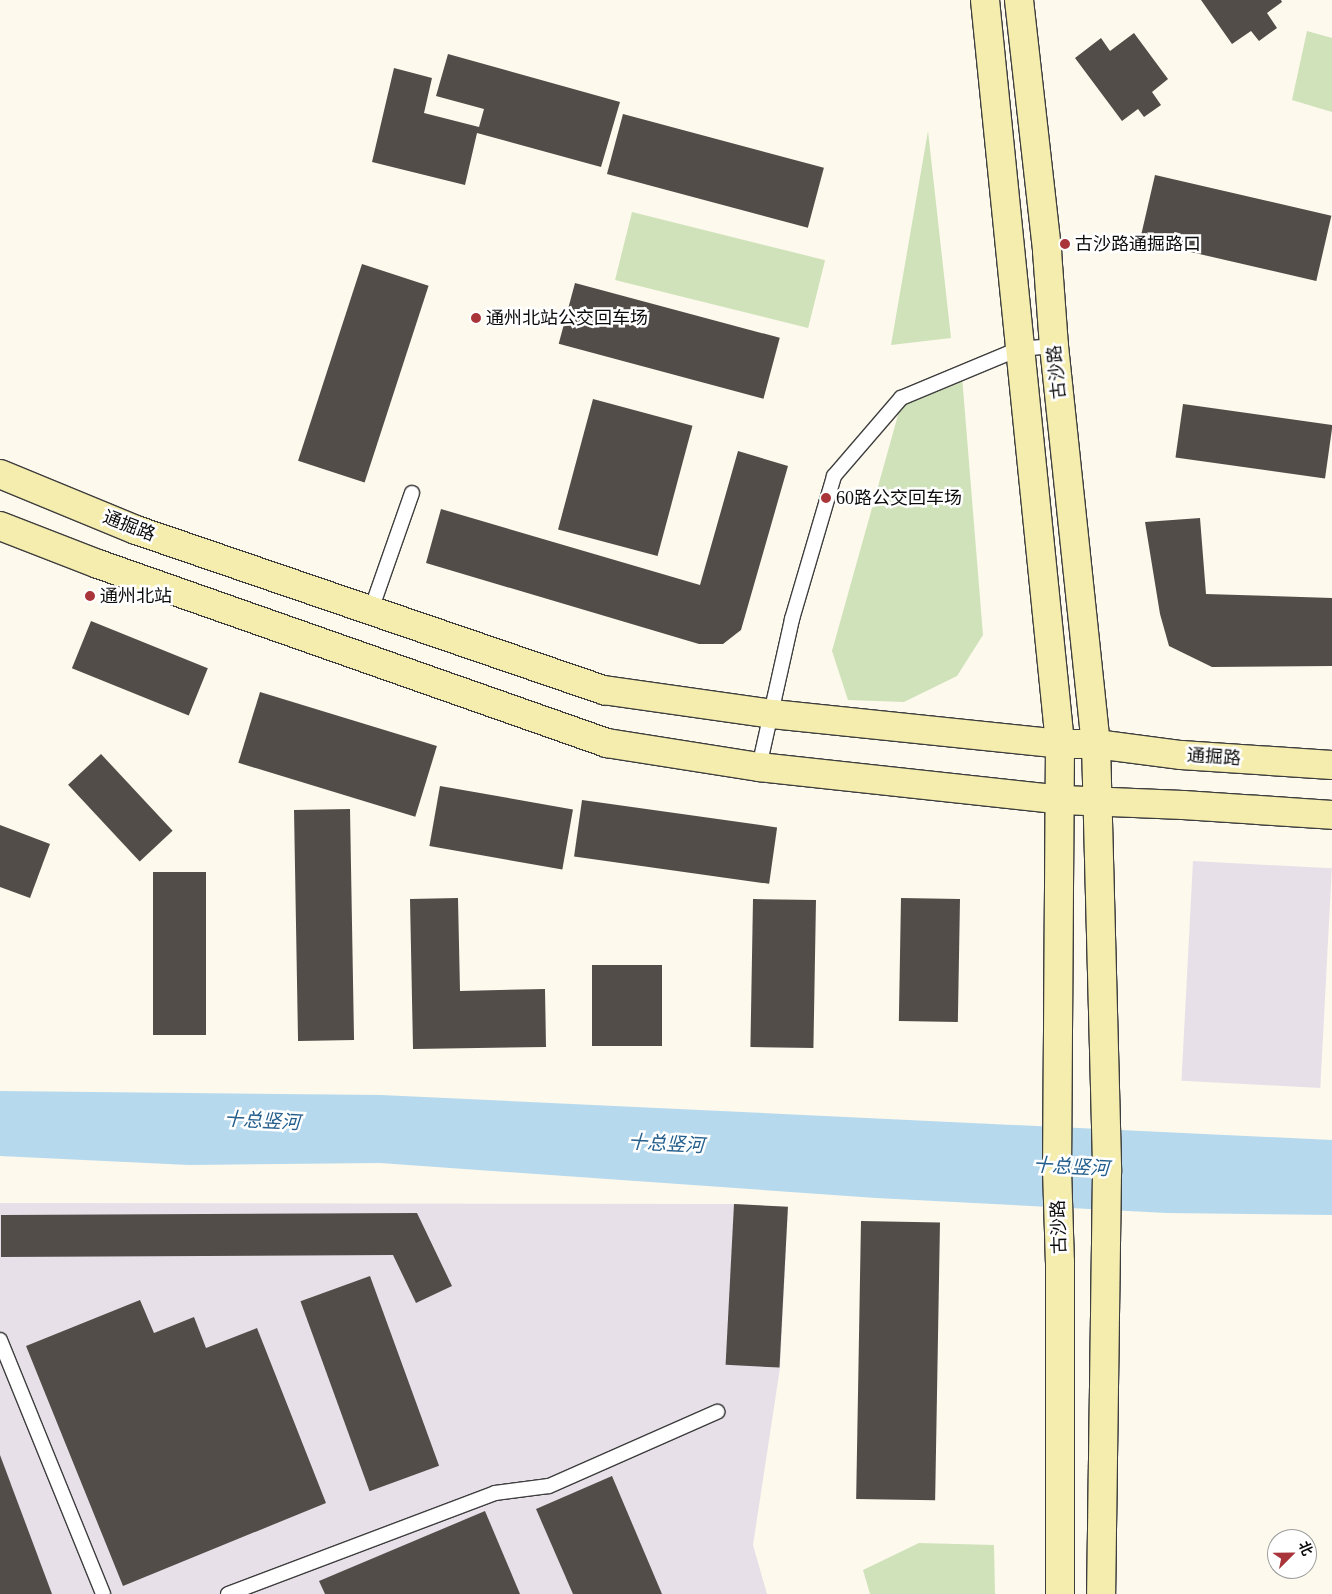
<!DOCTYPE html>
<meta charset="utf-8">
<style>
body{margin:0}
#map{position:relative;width:1332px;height:1594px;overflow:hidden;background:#fdf9ec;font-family:"Times New Roman","Noto Sans SC",serif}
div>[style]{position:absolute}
.industrial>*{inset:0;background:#e8e0e9;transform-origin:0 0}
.green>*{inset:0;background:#cfe2ba;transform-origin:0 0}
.water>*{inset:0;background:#b6d9ee}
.building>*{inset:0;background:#524d49;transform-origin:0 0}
.roads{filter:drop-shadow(1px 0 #3e3e3e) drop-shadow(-1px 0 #3e3e3e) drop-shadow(0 1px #3e3e3e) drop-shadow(0 -1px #3e3e3e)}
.lane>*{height:14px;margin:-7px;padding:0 7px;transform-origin:7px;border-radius:7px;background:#fff}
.secondary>*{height:28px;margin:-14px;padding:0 14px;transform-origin:14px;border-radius:14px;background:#f5edae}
.dots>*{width:14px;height:14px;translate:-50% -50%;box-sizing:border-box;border:2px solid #fff;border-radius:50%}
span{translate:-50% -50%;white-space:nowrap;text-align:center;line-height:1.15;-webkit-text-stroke:5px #fff;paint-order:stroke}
.poi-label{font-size:18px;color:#0b0b0b}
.left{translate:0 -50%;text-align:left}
.street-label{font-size:18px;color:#0b0b0b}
.water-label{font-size:19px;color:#245f8d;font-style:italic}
.north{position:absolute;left:1267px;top:1529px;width:50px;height:50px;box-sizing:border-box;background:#fff;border:1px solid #9d9d9d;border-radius:50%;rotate:67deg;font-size:14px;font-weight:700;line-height:20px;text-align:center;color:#0b0b0b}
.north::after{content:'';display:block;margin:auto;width:18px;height:22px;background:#a9353a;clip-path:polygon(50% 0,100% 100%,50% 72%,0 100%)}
</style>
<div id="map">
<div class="industrial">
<div style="left:1193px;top:861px;width:139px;height:220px;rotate:3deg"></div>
<div style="clip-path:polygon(0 1203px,734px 1204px,788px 1207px,780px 1368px,753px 1545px,767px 1594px,0 1594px)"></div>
</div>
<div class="green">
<div style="clip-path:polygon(1307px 31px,1332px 38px,1332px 112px,1292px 100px)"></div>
<div style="clip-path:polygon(928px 131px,951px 338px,891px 345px)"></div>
<div style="left:632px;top:212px;width:199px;height:70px;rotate:14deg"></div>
<div style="clip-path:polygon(962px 376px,983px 635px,957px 676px,904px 702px,848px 700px,832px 651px,905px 390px)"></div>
<div style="clip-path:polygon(919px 1543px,994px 1545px,995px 1594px,870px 1594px,863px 1570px)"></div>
</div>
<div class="water">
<div style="clip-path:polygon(0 1091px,381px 1095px,1332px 1140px,1332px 1215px,1167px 1213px,876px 1198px,380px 1163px,189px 1165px,0 1156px)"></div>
</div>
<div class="building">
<div style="clip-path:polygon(1201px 0,1281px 0,1282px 2px,1267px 13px,1277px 28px,1259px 41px,1251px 31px,1232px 44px)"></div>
<div style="clip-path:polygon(1134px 33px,1168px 79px,1152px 92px,1161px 105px,1144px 117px,1138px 109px,1122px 121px,1075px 58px,1101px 38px,1110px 51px)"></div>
<div style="clip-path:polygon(448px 54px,620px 102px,601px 167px,477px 133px,465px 185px,372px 162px,394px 68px,432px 78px,424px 113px,479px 127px,484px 109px,436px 96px)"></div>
<div style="left:623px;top:114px;width:208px;height:62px;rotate:15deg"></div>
<div style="left:1155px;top:175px;width:181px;height:67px;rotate:13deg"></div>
<div style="left:362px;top:264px;width:70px;height:207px;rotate:18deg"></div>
<div style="left:575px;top:283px;width:212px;height:63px;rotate:15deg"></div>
<div style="left:593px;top:399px;width:103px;height:135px;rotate:15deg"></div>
<div style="left:1183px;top:404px;width:151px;height:54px;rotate:8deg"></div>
<div style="clip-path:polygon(738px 451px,788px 466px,741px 630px,723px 644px,699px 644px,426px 563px,441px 509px,700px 585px)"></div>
<div style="clip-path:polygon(1200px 518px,1206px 594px,1332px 598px,1332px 666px,1212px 667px,1169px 646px,1160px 614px,1145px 522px)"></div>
<div style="left:91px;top:621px;width:126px;height:51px;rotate:22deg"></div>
<div style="left:260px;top:692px;width:185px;height:74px;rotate:17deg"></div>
<div style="left:101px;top:754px;width:105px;height:45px;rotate:47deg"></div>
<div style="left:440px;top:786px;width:135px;height:61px;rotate:10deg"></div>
<div style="left:582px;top:800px;width:197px;height:57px;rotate:8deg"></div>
<div style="left:350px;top:809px;width:231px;height:56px;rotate:89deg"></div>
<div style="clip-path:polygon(0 825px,50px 844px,30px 898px,0 887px)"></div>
<div style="left:153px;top:872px;width:53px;height:163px"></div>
<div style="clip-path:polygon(458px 898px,460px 991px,545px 989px,546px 1047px,413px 1049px,410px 899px)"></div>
<div style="left:901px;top:898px;width:59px;height:123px;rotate:1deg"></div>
<div style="left:753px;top:899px;width:63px;height:148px;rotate:1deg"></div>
<div style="left:592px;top:965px;width:70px;height:81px"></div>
<div style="left:734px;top:1204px;width:54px;height:161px;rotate:3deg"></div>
<div style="clip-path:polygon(417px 1213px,452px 1286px,416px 1303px,393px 1255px,1px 1257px,1px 1215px)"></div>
<div style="left:861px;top:1221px;width:79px;height:278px;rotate:1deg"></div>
<div style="left:370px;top:1276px;width:202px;height:74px;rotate:70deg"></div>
<div style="clip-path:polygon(140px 1300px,154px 1333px,194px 1317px,206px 1348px,257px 1328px,326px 1503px,123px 1586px,26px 1346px)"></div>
<div style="clip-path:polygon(0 1455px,52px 1594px,0 1594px)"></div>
<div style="clip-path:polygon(612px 1476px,662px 1594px,573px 1594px,536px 1509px)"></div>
<div style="clip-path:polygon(485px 1511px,520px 1594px,325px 1594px,319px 1581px)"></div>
</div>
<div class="roads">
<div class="lane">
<div style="left:371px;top:610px;width:124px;rotate:-70.7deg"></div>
<div style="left:759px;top:767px;width:152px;rotate:-77.4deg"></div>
<div style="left:792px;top:619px;width:149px;rotate:-73.6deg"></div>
<div style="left:834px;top:476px;width:103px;rotate:-49.3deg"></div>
<div style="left:901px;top:398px;width:128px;rotate:-22.6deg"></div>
<div style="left:1019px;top:349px;width:35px;rotate:-5deg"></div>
<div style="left:0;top:1340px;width:274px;rotate:67.9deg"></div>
<div style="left:228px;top:1594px;width:285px;rotate:-20.7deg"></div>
<div style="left:495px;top:1493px;width:54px;rotate:-7.4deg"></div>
<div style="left:549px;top:1486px;width:184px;rotate:-23.8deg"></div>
</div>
<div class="secondary">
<div style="left:985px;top:0;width:748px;rotate:84.24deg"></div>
<div style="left:1060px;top:744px;width:425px;rotate:90.4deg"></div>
<div style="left:1057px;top:1169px;width:93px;rotate:88.2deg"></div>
<div style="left:1060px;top:1262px;width:332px;rotate:90deg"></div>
<div style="left:1019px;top:0;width:253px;rotate:83.6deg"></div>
<div style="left:1047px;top:251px;width:95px;rotate:85.8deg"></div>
<div style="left:1054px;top:346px;width:400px;rotate:84deg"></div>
<div style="left:1096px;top:744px;width:428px;rotate:88.5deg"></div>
<div style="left:1107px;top:1172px;width:422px;rotate:90.8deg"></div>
<div style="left:0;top:474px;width:147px;rotate:22.4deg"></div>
<div style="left:136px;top:530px;width:495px;rotate:18.9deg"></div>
<div style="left:604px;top:690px;width:170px;rotate:8.1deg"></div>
<div style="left:772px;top:714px;width:290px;rotate:5.9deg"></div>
<div style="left:1060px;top:744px;width:36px"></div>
<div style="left:1096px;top:744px;width:86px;rotate:7.4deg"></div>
<div style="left:1181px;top:755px;width:151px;rotate:3.8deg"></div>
<div style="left:0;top:526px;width:105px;rotate:21.2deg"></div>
<div style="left:98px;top:564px;width:540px;rotate:19.38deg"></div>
<div style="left:607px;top:743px;width:154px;rotate:9deg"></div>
<div style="left:759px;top:767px;width:305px;rotate:6.2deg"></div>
<div style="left:1062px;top:800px;width:121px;rotate:2.4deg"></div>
<div style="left:1183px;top:805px;width:149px;rotate:3.8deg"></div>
</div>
</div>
<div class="dots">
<div style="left:1065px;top:244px;background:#a9353a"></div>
<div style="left:476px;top:318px;background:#a9353a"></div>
<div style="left:826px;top:498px;background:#a9353a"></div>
<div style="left:90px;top:596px;background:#a9353a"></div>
</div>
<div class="poi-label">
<span class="left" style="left:1075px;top:244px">古沙路通掘路口</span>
<span class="left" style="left:486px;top:318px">通州北站公交回车场</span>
<span class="left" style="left:836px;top:498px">60路公交回车场</span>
<span class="left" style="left:100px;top:596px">通州北站</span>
</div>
<div class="street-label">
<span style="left:1057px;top:372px;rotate:-96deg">古沙路</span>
<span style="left:129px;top:526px;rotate:21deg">通掘路</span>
<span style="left:1214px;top:757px;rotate:4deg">通掘路</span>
<span style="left:1059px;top:1227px;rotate:-92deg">古沙路</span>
</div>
<div class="water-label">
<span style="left:262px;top:1121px;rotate:3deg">十总竖河</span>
<span style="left:666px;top:1144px;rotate:3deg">十总竖河</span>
<span style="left:1071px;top:1167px;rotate:3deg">十总竖河</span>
</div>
<div class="north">北</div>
</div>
